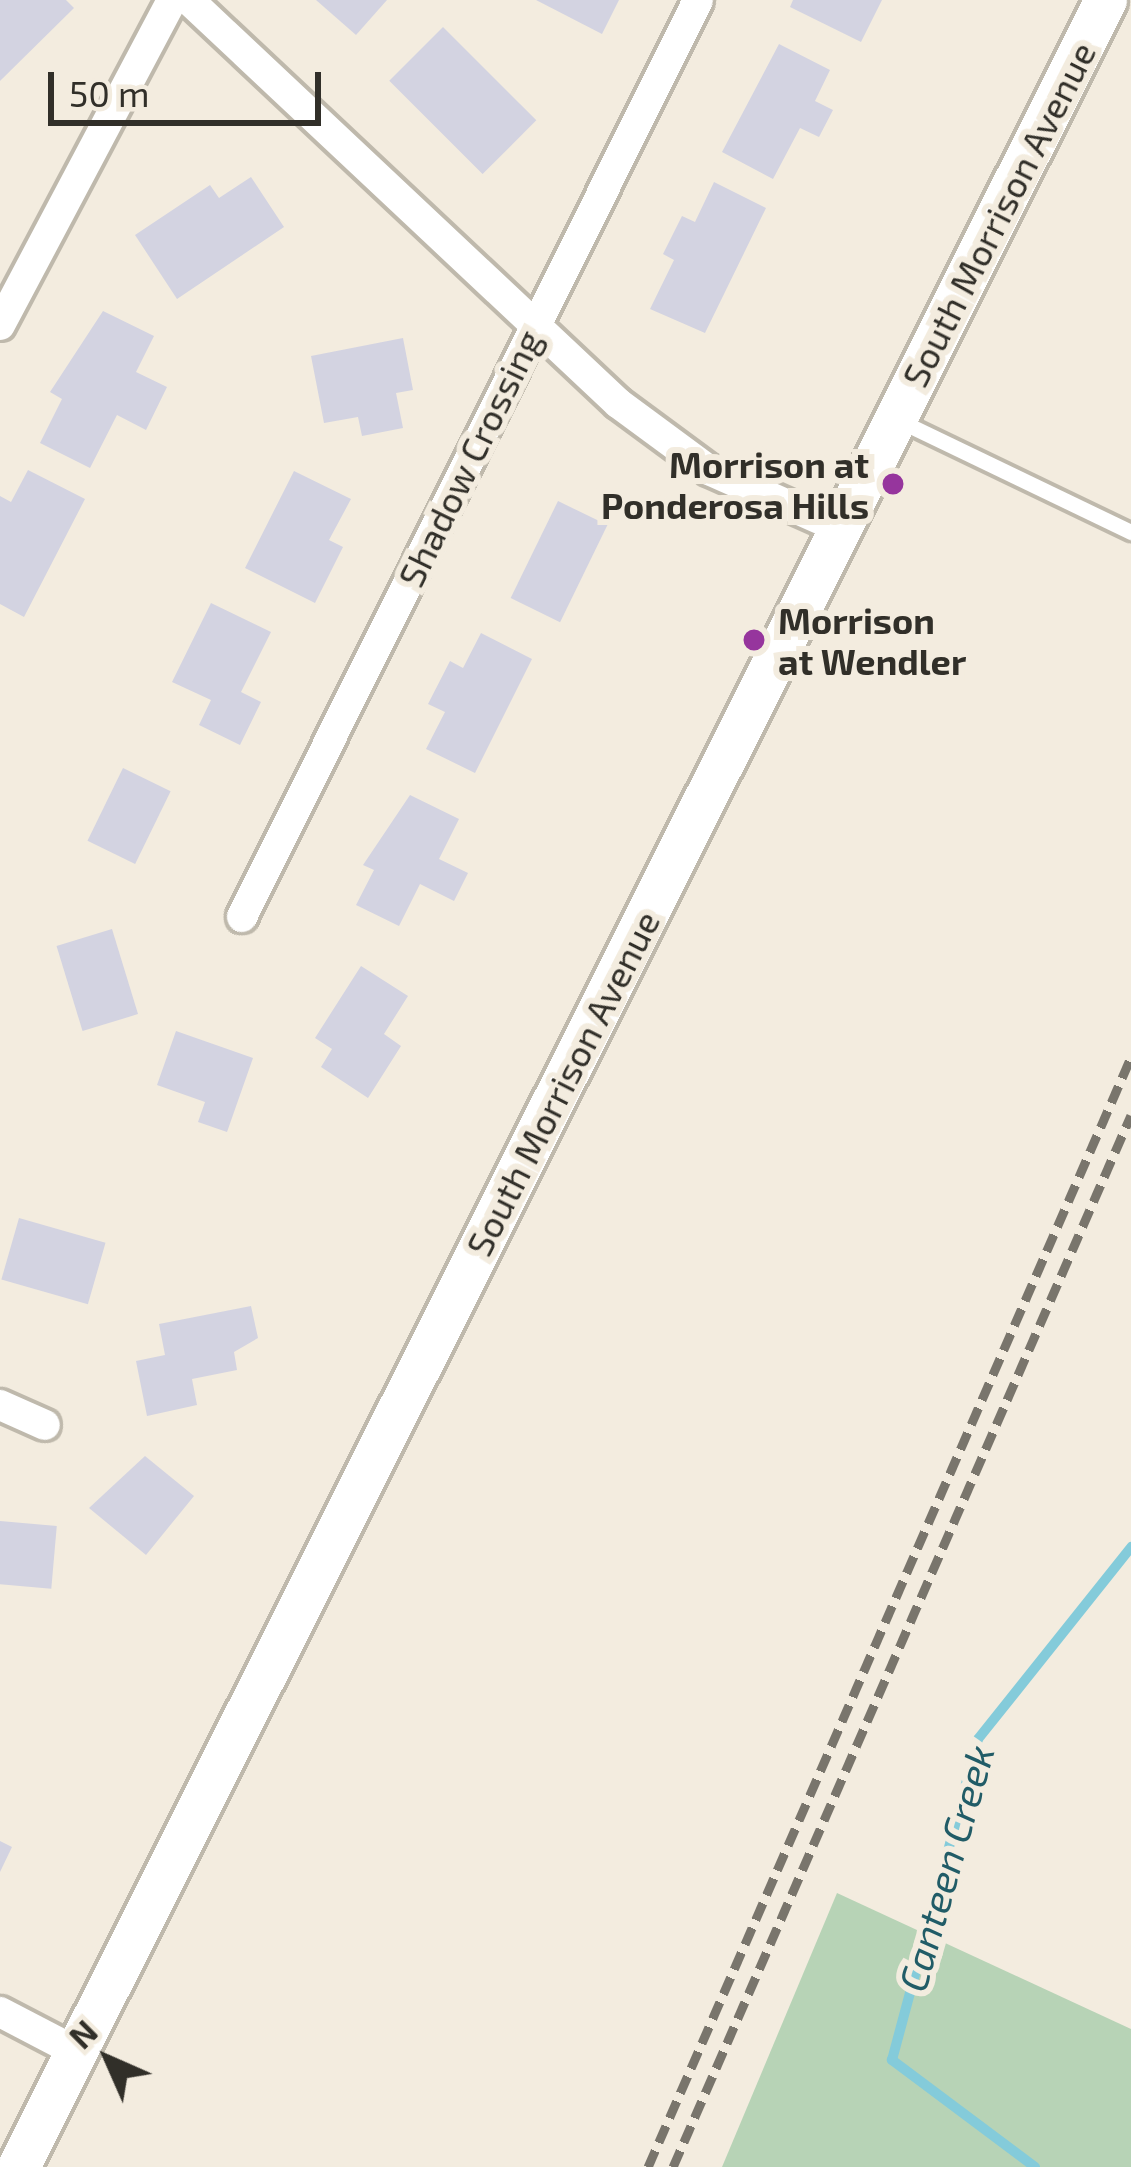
<!DOCTYPE html>
<style>
body{margin:0}
#map{position:relative;width:1131px;height:2167px;overflow:hidden;background:#f3ecdf;font-family:"Exo 2",sans-serif}
div>[style]{position:absolute}
.green>*{inset:0;background:#b7d3b6}
.stream>*{height:10px;margin:-5px;padding:0 5px;transform-origin:5px;border-radius:5px;background:#84cbda}
.building>*{inset:0;background:#d3d3e1;transform-origin:0 0}
.roads{filter:drop-shadow(3px 0 #bfb9ac) drop-shadow(-3px 0 #bfb9ac) drop-shadow(0 3px #bfb9ac) drop-shadow(0 -3px #bfb9ac)}
.lane>*{height:15px;margin:-7.5px;padding:0 7.5px;transform-origin:7.5px;border-radius:7.5px;background:#fff}
.street>*{height:30px;margin:-15px;padding:0 15px;transform-origin:15px;border-radius:15px;background:#fff}
.secondary>*{height:42px;margin:-21px;padding:0 21px;transform-origin:21px;border-radius:21px;background:#fff}
.rail>*{height:9px;margin-top:-4.5px;transform-origin:0;background:repeating-linear-gradient(90deg,#79756c 0 18px,transparent 0 27px)}
.dots>*{width:33px;height:33px;translate:-50% -50%;box-sizing:border-box;border:6px solid #f3ecdf;border-radius:50%}
span{translate:-50% -50%;white-space:nowrap;text-align:center;line-height:1.15;-webkit-text-stroke:12px #f3ecdf;paint-order:stroke}
.street-label{font-size:36px;color:#312f29}
.poi-label{font-size:36px;color:#312f29;font-weight:700}
.right{translate:-100% -50%;text-align:right}
.left{translate:0 -50%;text-align:left}
.water-label{font-size:39px;color:#215c67;font-style:italic}
.north{position:absolute;left:48px;top:1999px;width:120px;height:120px;-webkit-text-stroke:9px #f3ecdf;paint-order:stroke;rotate:315deg;font-size:33px;font-weight:700;line-height:48px;text-align:center;color:#312f29}
.north::after{content:'';display:block;margin:auto;width:42px;height:54px;background:#312f29;clip-path:polygon(50% 0,100% 100%,50% 72%,0 100%)}
.scale{position:absolute;left:48px;top:72px;width:273px;height:54px;box-sizing:border-box;border:6px solid #312f29;border-top:0;padding-left:15px;font-size:36px;line-height:42px;white-space:nowrap;color:#312f29;-webkit-text-stroke:9px #f3ecdf;paint-order:stroke}
</style>
<div id="map">
<div class="green">
<div style="clip-path:polygon(837px 1893px,1131px 2029px,1131px 2167px,722px 2167px)"></div>
</div>
<div class="stream">
<div style="left:1035px;top:2167px;width:179px;rotate:-143.2deg"></div>
<div style="left:892px;top:2060px;width:332px;rotate:-75deg"></div>
<div style="left:978px;top:1739px;width:246px;rotate:-51.4deg"></div>
</div>
<div class="building">
<div style="clip-path:polygon(0 0,66px 0,74px 8px,0 81px)"></div>
<div style="clip-path:polygon(316px 0,387px 0,356px 35px)"></div>
<div style="clip-path:polygon(536px 0,619px 0,602px 34px)"></div>
<div style="clip-path:polygon(793px 0,882px 0,861px 42px,790px 7px)"></div>
<div style="left:443px;top:27px;width:132px;height:76px;rotate:45deg"></div>
<div style="clip-path:polygon(779px 44px,830px 70px,815px 101px,833px 110px,819px 137px,800px 128px,773px 179px,722px 152px)"></div>
<div style="clip-path:polygon(251px 177px,284px 227px,177px 299px,135px 235px,210px 185px,219px 198px)"></div>
<div style="clip-path:polygon(714px 182px,766px 208px,705px 333px,650px 309px,674px 260px,663px 254px,682px 216px,695px 222px)"></div>
<div style="clip-path:polygon(103px 311px,154px 336px,136px 372px,167px 387px,146px 430px,117px 415px,90px 468px,40px 443px,62px 399px,50px 392px)"></div>
<div style="clip-path:polygon(403px 338px,413px 390px,396px 393px,403px 428px,362px 436px,358px 417px,324px 423px,311px 356px)"></div>
<div style="clip-path:polygon(28px 470px,85px 499px,24px 617px,0 604px,0 496px,11px 502px)"></div>
<div style="clip-path:polygon(294px 471px,351px 499px,329px 540px,343px 547px,315px 603px,245px 568px)"></div>
<div style="left:558px;top:501px;width:55px;height:108px;rotate:26deg"></div>
<div style="clip-path:polygon(211px 603px,271px 632px,241px 692px,261px 702px,240px 745px,199px 725px,211px 700px,172px 682px)"></div>
<div style="clip-path:polygon(481px 633px,532px 659px,475px 773px,426px 749px,445px 712px,428px 704px,450px 661px,463px 668px)"></div>
<div style="left:123px;top:768px;width:53px;height:81px;rotate:26deg"></div>
<div style="clip-path:polygon(410px 795px,459px 819px,439px 859px,468px 873px,454px 901px,420px 884px,399px 926px,356px 905px,374px 870px,363px 865px)"></div>
<div style="left:112px;top:929px;width:89px;height:58px;rotate:73deg"></div>
<div style="clip-path:polygon(361px 966px,408px 996px,384px 1034px,401px 1046px,368px 1098px,321px 1067px,332px 1049px,315px 1038px)"></div>
<div style="clip-path:polygon(176px 1031px,253px 1058px,227px 1132px,198px 1122px,205px 1102px,157px 1085px)"></div>
<div style="left:19px;top:1218px;width:90px;height:64px;rotate:16deg"></div>
<div style="clip-path:polygon(251px 1306px,258px 1338px,234px 1352px,237px 1370px,192px 1379px,197px 1405px,147px 1416px,136px 1361px,165px 1355px,159px 1324px)"></div>
<div style="clip-path:polygon(145px 1456px,194px 1496px,146px 1555px,89px 1508px)"></div>
<div style="left:0;top:1521px;width:57px;height:63px;rotate:5deg"></div>
<div style="clip-path:polygon(0 1841px,12px 1847px,0 1872px)"></div>
</div>
<div class="roads">
<div class="lane">
<div style="left:898px;top:420px;width:259px;rotate:25.7deg"></div>
</div>
<div class="street">
<div style="left:189px;top:0;width:589px;rotate:43.21deg"></div>
<div style="left:618px;top:403px;width:113px;rotate:36.4deg"></div>
<div style="left:709px;top:470px;width:143px;rotate:23.9deg"></div>
<div style="left:0;top:325px;width:368px;rotate:-62.1deg"></div>
<div style="left:242px;top:917px;width:1024px;rotate:-63.56deg"></div>
<div style="left:0;top:1405px;width:49px;rotate:24deg"></div>
<div style="left:0;top:2012px;width:87px;rotate:27.5deg"></div>
</div>
<div class="secondary">
<div style="left:19px;top:2167px;width:2424px;rotate:-63.36deg"></div>
</div>
</div>
<div class="rail">
<div style="left:648px;top:2167px;width:1211px;rotate:-66.48deg"></div>
<div style="left:673px;top:2167px;width:1147px;rotate:-66.47deg"></div>
</div>
<div class="dots">
<div style="left:893px;top:484px;background:#96359d"></div>
<div style="left:754px;top:640px;background:#96359d"></div>
</div>
<div class="street-label">
<span style="left:998px;top:214px;rotate:-63deg">South Morrison Avenue</span>
<span style="left:469px;top:458px;rotate:-64deg">Shadow Crossing</span>
<span style="left:562px;top:1083px;rotate:-63deg">South Morrison Avenue</span>
</div>
<div class="poi-label">
<span class="right" style="left:869px;top:484px">Morrison at<br>Ponderosa Hills</span>
<span class="left" style="left:778px;top:640px">Morrison<br>at Wendler</span>
</div>
<div class="water-label">
<span style="left:946px;top:1868px;rotate:-74deg">Canteen Creek</span>
</div>
<div class="north">N</div>
<div class="scale">50 m</div>
</div>
